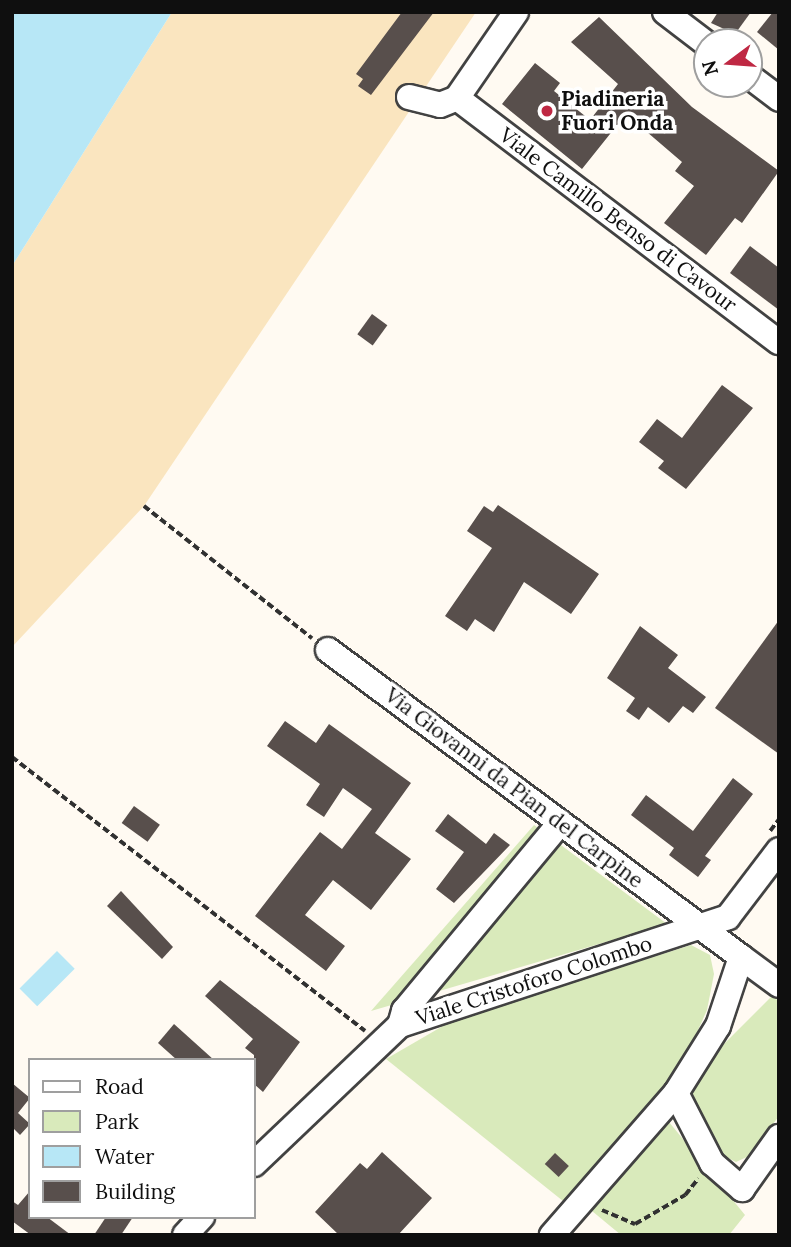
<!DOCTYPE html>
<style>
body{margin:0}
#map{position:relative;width:791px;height:1247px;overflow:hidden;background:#fffaf2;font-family:Lora,serif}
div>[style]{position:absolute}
.green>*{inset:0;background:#d9eabb}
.sand>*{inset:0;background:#fae5bf}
.water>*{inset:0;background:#b7e7f6;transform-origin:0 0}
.building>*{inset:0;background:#584f4c;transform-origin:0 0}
.path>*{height:3.5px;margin-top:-1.75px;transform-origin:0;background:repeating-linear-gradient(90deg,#313131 0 7px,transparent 0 10.5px)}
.roads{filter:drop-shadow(2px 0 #424242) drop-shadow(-2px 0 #424242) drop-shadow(0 2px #424242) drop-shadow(0 -2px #424242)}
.minor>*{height:24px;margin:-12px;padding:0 12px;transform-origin:12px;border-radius:12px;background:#fff}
.dots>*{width:19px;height:19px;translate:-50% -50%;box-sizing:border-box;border:4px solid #fff;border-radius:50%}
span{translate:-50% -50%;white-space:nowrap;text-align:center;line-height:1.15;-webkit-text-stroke:7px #fff;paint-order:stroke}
.poi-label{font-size:21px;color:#0f0f0f;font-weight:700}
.left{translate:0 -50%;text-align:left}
.street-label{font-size:21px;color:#0f0f0f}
.frame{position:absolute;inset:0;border:14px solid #0f0f0f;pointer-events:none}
.legend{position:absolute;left:28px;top:1058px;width:228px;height:161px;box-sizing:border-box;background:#fff;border:2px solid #9f9f9f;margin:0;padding:9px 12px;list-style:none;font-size:21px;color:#0f0f0f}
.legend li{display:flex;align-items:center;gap:14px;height:35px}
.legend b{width:35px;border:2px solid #9f9f9f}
.north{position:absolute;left:693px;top:28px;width:70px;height:70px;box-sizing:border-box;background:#fff;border:2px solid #9f9f9f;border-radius:50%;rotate:254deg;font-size:19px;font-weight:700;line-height:28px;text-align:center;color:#0f0f0f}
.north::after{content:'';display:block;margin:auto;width:24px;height:32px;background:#bf2843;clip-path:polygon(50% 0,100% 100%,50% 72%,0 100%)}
</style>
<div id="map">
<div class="green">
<div style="clip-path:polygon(534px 825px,667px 924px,371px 1011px)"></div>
<div style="clip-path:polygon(691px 945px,710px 955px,714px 974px,707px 1010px,683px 1064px,652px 1108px,563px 1201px,386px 1059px,455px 1019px)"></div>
<div style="clip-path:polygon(772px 996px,779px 1001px,779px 1116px,749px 1156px,736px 1162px,722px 1155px,692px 1094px,713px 1055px)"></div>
<div style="clip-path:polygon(669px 1122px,745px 1215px,729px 1235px,621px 1235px,592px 1211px)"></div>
</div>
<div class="sand">
<div style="clip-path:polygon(172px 12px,476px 12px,144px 506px,12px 647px,12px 266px)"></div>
</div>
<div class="water">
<div style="clip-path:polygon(12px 12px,172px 12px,12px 266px)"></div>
<div style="left:57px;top:951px;width:25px;height:53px;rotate:45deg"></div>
</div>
<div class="building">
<div style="clip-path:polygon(402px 12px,434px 12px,371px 95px,358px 86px,363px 79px,356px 74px)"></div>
<div style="clip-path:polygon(718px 12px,751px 12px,735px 34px,711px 23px)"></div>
<div style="clip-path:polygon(773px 12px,779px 12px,779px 50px,757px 32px)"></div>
<div style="clip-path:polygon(599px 17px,692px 107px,779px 171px,742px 223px,735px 218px,706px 255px,664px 223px,694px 186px,675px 171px,682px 162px,626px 114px,582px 169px,502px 104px,535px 63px,560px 83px,554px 91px,590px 120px,618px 84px,571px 42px)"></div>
<div style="clip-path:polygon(750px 246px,779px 268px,779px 310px,730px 273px)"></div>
<div style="left:372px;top:314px;width:19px;height:25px;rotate:36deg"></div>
<div style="clip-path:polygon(722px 385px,753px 408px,686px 489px,658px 468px,664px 461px,639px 442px,657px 419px,682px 438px)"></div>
<div style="clip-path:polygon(498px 505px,599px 574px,571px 614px,524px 582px,494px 632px,475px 619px,467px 631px,445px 616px,492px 548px,467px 531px,484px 506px,493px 512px)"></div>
<div style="clip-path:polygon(779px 620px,779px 754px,715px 708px)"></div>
<div style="clip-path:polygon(640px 626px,678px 655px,668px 668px,706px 697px,693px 713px,683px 706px,669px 723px,648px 707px,639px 720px,626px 711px,635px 698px,607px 678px)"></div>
<div style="clip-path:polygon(285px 721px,316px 743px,329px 724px,411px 783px,375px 833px,411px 859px,371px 910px,333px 880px,305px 915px,345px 946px,326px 971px,255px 916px,320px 832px,342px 849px,372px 809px,343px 788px,324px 817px,306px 805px,320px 784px,267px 746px)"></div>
<div style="clip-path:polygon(733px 778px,753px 794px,705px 856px,711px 860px,698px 877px,669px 855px,674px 848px,631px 815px,646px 795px,693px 831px)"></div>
<div style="left:134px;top:806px;width:32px;height:21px;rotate:36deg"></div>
<div style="clip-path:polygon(448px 814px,486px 844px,494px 833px,510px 845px,454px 903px,436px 889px,464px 852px,435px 831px)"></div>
<div style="clip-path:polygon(121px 891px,173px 947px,162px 959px,107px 906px)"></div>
<div style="clip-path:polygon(220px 980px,300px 1042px,263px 1092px,254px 1084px,254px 1055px,245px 1048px,253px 1039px,205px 996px)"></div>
<div style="clip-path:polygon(174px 1024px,214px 1060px,177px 1060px,158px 1043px)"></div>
<div style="clip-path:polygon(12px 1083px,30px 1098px,18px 1113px,30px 1124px,20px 1135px,12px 1127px)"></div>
<div style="clip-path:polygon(382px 1152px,432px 1198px,398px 1235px,339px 1235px,315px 1212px,360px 1163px,367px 1169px)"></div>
<div style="left:555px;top:1153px;width:19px;height:15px;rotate:43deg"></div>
<div style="clip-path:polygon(30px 1191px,30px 1217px,47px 1217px,71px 1235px,31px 1235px,12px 1221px,12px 1201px,18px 1205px)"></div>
<div style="clip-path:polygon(106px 1217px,133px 1217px,121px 1235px,94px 1235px)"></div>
</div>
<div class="path">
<div style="left:144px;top:506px;width:214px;rotate:38.2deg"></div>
<div style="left:12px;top:757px;width:447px;rotate:37.8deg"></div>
<div style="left:770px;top:831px;width:15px;rotate:-53deg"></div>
<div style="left:602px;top:1210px;width:36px;rotate:23deg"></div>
<div style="left:635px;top:1224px;width:58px;rotate:-30.1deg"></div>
<div style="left:685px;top:1195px;width:21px;rotate:-51deg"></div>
</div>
<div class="roads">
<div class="minor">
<div style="left:665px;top:12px;width:53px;rotate:37.3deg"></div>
<div style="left:749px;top:76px;width:38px;rotate:37deg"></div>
<div style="left:409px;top:97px;width:32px;rotate:14deg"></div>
<div style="left:440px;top:105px;width:18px;rotate:-22deg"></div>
<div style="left:457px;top:98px;width:404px;rotate:37.2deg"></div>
<div style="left:457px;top:98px;width:104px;rotate:-55.5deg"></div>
<div style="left:328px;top:650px;width:515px;rotate:36.62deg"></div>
<div style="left:741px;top:957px;width:73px;rotate:108.4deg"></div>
<div style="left:718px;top:1026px;width:79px;rotate:122.1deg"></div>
<div style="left:676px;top:1093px;width:189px;rotate:131.1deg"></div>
<div style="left:741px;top:957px;width:47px;rotate:36.4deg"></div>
<div style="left:400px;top:1025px;width:15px;rotate:-74deg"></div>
<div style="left:404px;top:1011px;width:243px;rotate:-50.3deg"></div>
<div style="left:676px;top:1093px;width:79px;rotate:62.8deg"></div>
<div style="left:712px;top:1163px;width:40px;rotate:41deg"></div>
<div style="left:742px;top:1189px;width:64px;rotate:-54.6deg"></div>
<div style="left:254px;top:1164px;width:202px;rotate:-43.6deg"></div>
<div style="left:400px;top:1025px;width:345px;rotate:-18.2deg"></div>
<div style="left:728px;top:917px;width:84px;rotate:-52.7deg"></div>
<div style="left:185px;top:1235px;width:25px;rotate:-47deg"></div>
</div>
</div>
<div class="dots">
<div style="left:547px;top:111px;background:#bf2843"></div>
</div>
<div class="poi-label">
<span class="left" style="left:561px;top:111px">Piadineria<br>Fuori Onda</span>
</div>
<div class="street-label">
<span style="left:618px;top:220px;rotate:37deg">Viale Camillo Benso di Cavour</span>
<span style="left:514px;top:788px;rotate:37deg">Via Giovanni da Pian del Carpine</span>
<span style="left:534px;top:981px;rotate:-18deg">Viale Cristoforo Colombo</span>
</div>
<div class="frame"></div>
<ul class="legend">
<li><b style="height:9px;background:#fff"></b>Road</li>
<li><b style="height:19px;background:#d9eabb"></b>Park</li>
<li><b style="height:19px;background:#b7e7f6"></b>Water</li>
<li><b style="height:19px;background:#584f4c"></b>Building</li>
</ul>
<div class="north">N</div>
</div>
